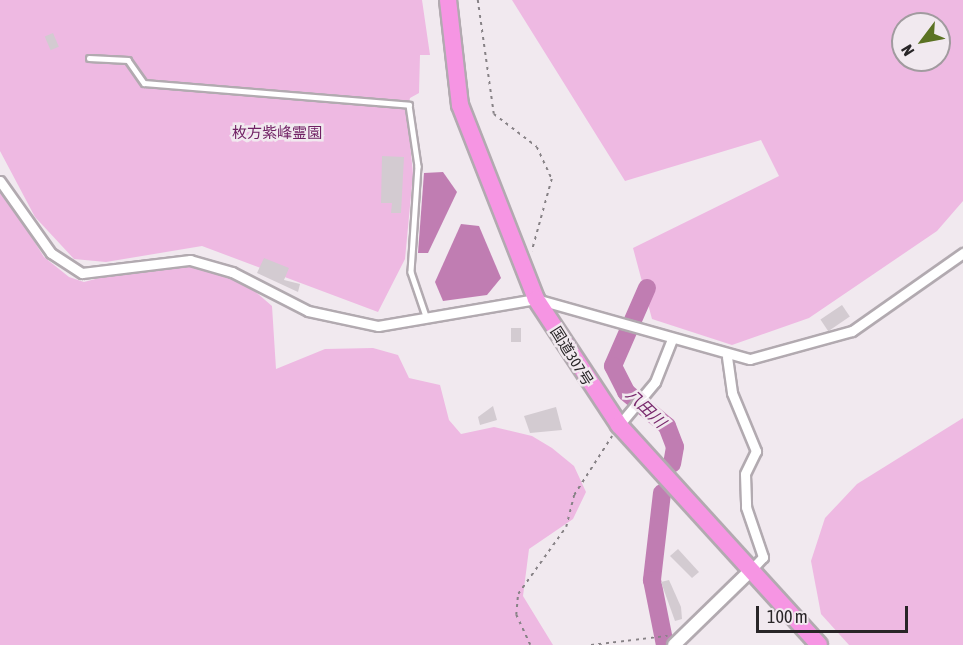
<!DOCTYPE html>
<meta charset="utf-8">
<style>
body{margin:0}
#map{position:relative;width:963px;height:645px;overflow:hidden;background:#f1e9ef;font-family:"Asap Condensed","Noto Sans JP",sans-serif}
div>[style]{position:absolute}
.green>*{inset:0;background:#eeb9e2}
.water>*{inset:0;background:#c07db2}
.river>*{height:18px;margin:-9px;padding:0 9px;transform-origin:9px;border-radius:9px;background:#c07db2}
.building>*{inset:0;background:#d3cbd1;transform-origin:0 0}
.path>*{height:1.5px;margin-top:-0.75px;transform-origin:0;background:repeating-linear-gradient(90deg,#878286 0 3px,transparent 0 7.5px)}
.roads{filter:drop-shadow(2px 0 #b2aab0) drop-shadow(-2px 0 #b2aab0) drop-shadow(0 2px #b2aab0) drop-shadow(0 -2px #b2aab0)}
.lane>*{height:4.5px;margin:-2.25px;padding:0 2.25px;transform-origin:2.25px;border-radius:2.25px;background:#fff}
.street>*{height:9px;margin:-4.5px;padding:0 4.5px;transform-origin:4.5px;border-radius:4.5px;background:#fff}
.secondary>*{height:12px;margin:-6px;padding:0 6px;transform-origin:6px;border-radius:6px;background:#fff}
.highway>*{height:16px;margin:-8px;padding:0 8px;transform-origin:8px;border-radius:8px;background:#f695e3}
span{translate:-50% -50%;white-space:nowrap;text-align:center;line-height:1.15;-webkit-text-stroke:5px #f1e9ef;paint-order:stroke}
.park-label{font-size:15px;color:#702164}
.street-label{font-size:15px;color:#282527}
.water-label{font-size:16px;color:#78286c;font-style:italic}
.north{position:absolute;left:891px;top:12px;width:60px;height:60px;box-sizing:border-box;background:#f1e9ef;border:2px solid #a19b9f;border-radius:50%;rotate:238deg;font-size:16px;font-weight:700;line-height:24px;text-align:center;color:#282527}
.north::after{content:'';display:block;margin:auto;width:21px;height:27px;background:#5b7223;clip-path:polygon(50% 0,100% 100%,50% 72%,0 100%)}
.scale{position:absolute;left:756px;top:606px;width:152px;height:27px;box-sizing:border-box;border:3px solid #282527;border-top:0;padding-left:8px;font-size:18px;line-height:21px;white-space:nowrap;color:#282527;-webkit-text-stroke:4px #f1e9ef;paint-order:stroke}
</style>
<div id="map">
<div class="green">
<div style="clip-path:polygon(0 0,422px 0,430px 55px,420px 55px,419px 93px,410px 98px,407px 112px,413px 174px,405px 259px,378px 312px,202px 246px,106px 262px,74px 259px,35px 217px,0 151px)"></div>
<div style="clip-path:polygon(evenodd,512px 0,963px 0,963px 201px,937px 231px,809px 318px,732px 345px,652px 319px,633px 248px,779px 176px,761px 140px,625px 181px,512px 0,903px 24px,939px 24px,939px 60px,903px 60px,903px 24px)"></div>
<div style="clip-path:polygon(0 187px,44px 257px,69px 277px,84px 282px,122px 272px,201px 265px,251px 288px,272px 306px,276px 369px,325px 349px,373px 348px,398px 355px,409px 378px,440px 385px,449px 420px,461px 434px,494px 427px,532px 436px,552px 448px,574px 466px,586px 492px,573px 519px,529px 549px,523px 596px,553px 645px,0 645px)"></div>
<div style="clip-path:polygon(963px 418px,963px 645px,849px 645px,821px 614px,811px 561px,825px 518px,857px 484px)"></div>
</div>
<div class="water">
<div style="clip-path:polygon(443px 172px,457px 192px,428px 253px,418px 253px,424px 173px)"></div>
<div style="clip-path:polygon(461px 224px,479px 226px,501px 278px,487px 295px,443px 301px,435px 282px)"></div>
</div>
<div class="river">
<div style="left:647px;top:288px;width:85px;rotate:113.6deg"></div>
<div style="left:613px;top:366px;width:29px;rotate:63deg"></div>
<div style="left:626px;top:392px;width:53px;rotate:39.7deg"></div>
<div style="left:667px;top:426px;width:22px;rotate:69deg"></div>
<div style="left:675px;top:447px;width:17px;rotate:100deg"></div>
<div style="left:662px;top:493px;width:88px;rotate:96.6deg"></div>
<div style="left:652px;top:580px;width:66px;rotate:78.7deg"></div>
</div>
<div class="building">
<div style="left:53px;top:33px;width:15px;height:9px;rotate:67deg"></div>
<div style="clip-path:polygon(382px 156px,404px 157px,401px 213px,391px 213px,392px 203px,381px 203px)"></div>
<div style="clip-path:polygon(264px 258px,289px 268px,284px 280px,300px 284px,298px 292px,257px 273px)"></div>
<div style="left:842px;top:305px;width:14px;height:26px;rotate:56deg"></div>
<div style="left:511px;top:328px;width:10px;height:14px"></div>
<div style="clip-path:polygon(493px 406px,497px 420px,480px 425px,478px 417px)"></div>
<div style="clip-path:polygon(556px 407px,562px 430px,530px 433px,524px 416px)"></div>
<div style="clip-path:polygon(678px 549px,699px 572px,692px 578px,670px 556px)"></div>
<div style="clip-path:polygon(669px 580px,681px 607px,682px 619px,675px 621px,661px 582px)"></div>
</div>
<div class="path">
<div style="left:478px;top:0;width:115px;rotate:82deg"></div>
<div style="left:494px;top:114px;width:54px;rotate:37.5deg"></div>
<div style="left:537px;top:147px;width:35px;rotate:65deg"></div>
<div style="left:552px;top:179px;width:75px;rotate:105.5deg"></div>
<div style="left:530px;top:645px;width:33px;rotate:-115deg"></div>
<div style="left:516px;top:615px;width:21px;rotate:-85deg"></div>
<div style="left:518px;top:594px;width:82px;rotate:-54.4deg"></div>
<div style="left:566px;top:527px;width:33px;rotate:-76deg"></div>
<div style="left:574px;top:495px;width:70px;rotate:-57.2deg"></div>
<div style="left:591px;top:645px;width:77px;rotate:-6.8deg"></div>
</div>
<div class="roads">
<div class="lane">
<div style="left:89px;top:58px;width:39px;rotate:3deg"></div>
<div style="left:128px;top:60px;width:28px;rotate:55deg"></div>
<div style="left:144px;top:83px;width:266px;rotate:4.7deg"></div>
<div style="left:409px;top:105px;width:62px;rotate:81.6deg"></div>
<div style="left:418px;top:166px;width:106px;rotate:93.8deg"></div>
<div style="left:411px;top:272px;width:46px;rotate:71.2deg"></div>
</div>
<div class="street">
<div style="left:0;top:181px;width:88px;rotate:54.7deg"></div>
<div style="left:51px;top:253px;width:37px;rotate:33deg"></div>
<div style="left:82px;top:273px;width:109px;rotate:-6.9deg"></div>
<div style="left:190px;top:260px;width:44px;rotate:15.9deg"></div>
<div style="left:232px;top:272px;width:85px;rotate:27.2deg"></div>
<div style="left:308px;top:311px;width:72px;rotate:12.1deg"></div>
<div style="left:378px;top:326px;width:160px;rotate:-9.7deg"></div>
<div style="left:536px;top:299px;width:222px;rotate:15.7deg"></div>
<div style="left:750px;top:359px;width:106px;rotate:-15.4deg"></div>
<div style="left:852px;top:331px;width:136px;rotate:-35.1deg"></div>
<div style="left:727px;top:357px;width:36px;rotate:82deg"></div>
<div style="left:732px;top:393px;width:63px;rotate:67.5deg"></div>
<div style="left:756px;top:451px;width:25px;rotate:116deg"></div>
<div style="left:745px;top:474px;width:33px;rotate:88deg"></div>
<div style="left:746px;top:507px;width:53px;rotate:71.2deg"></div>
<div style="left:763px;top:557px;width:18px;rotate:133deg"></div>
<div style="left:619px;top:425px;width:56px;rotate:-50.1deg"></div>
<div style="left:655px;top:382px;width:46px;rotate:-68.4deg"></div>
</div>
<div class="secondary">
<div style="left:674px;top:645px;width:107px;rotate:-44.2deg"></div>
</div>
<div class="highway">
<div style="left:448px;top:0;width:106px;rotate:83.5deg"></div>
<div style="left:460px;top:105px;width:208px;rotate:68.6deg"></div>
<div style="left:536px;top:299px;width:151px;rotate:56.6deg"></div>
<div style="left:619px;top:425px;width:297px;rotate:47.7deg"></div>
</div>
</div>
<div class="park-label">
<span style="left:277px;top:133px">枚方紫峰霊園</span>
</div>
<div class="street-label">
<span style="left:572px;top:356px;rotate:58deg">国道307号</span>
</div>
<div class="water-label">
<span style="left:646px;top:408px;rotate:44deg">八田川</span>
</div>
<div class="north">N</div>
<div class="scale">100 m</div>
</div>
